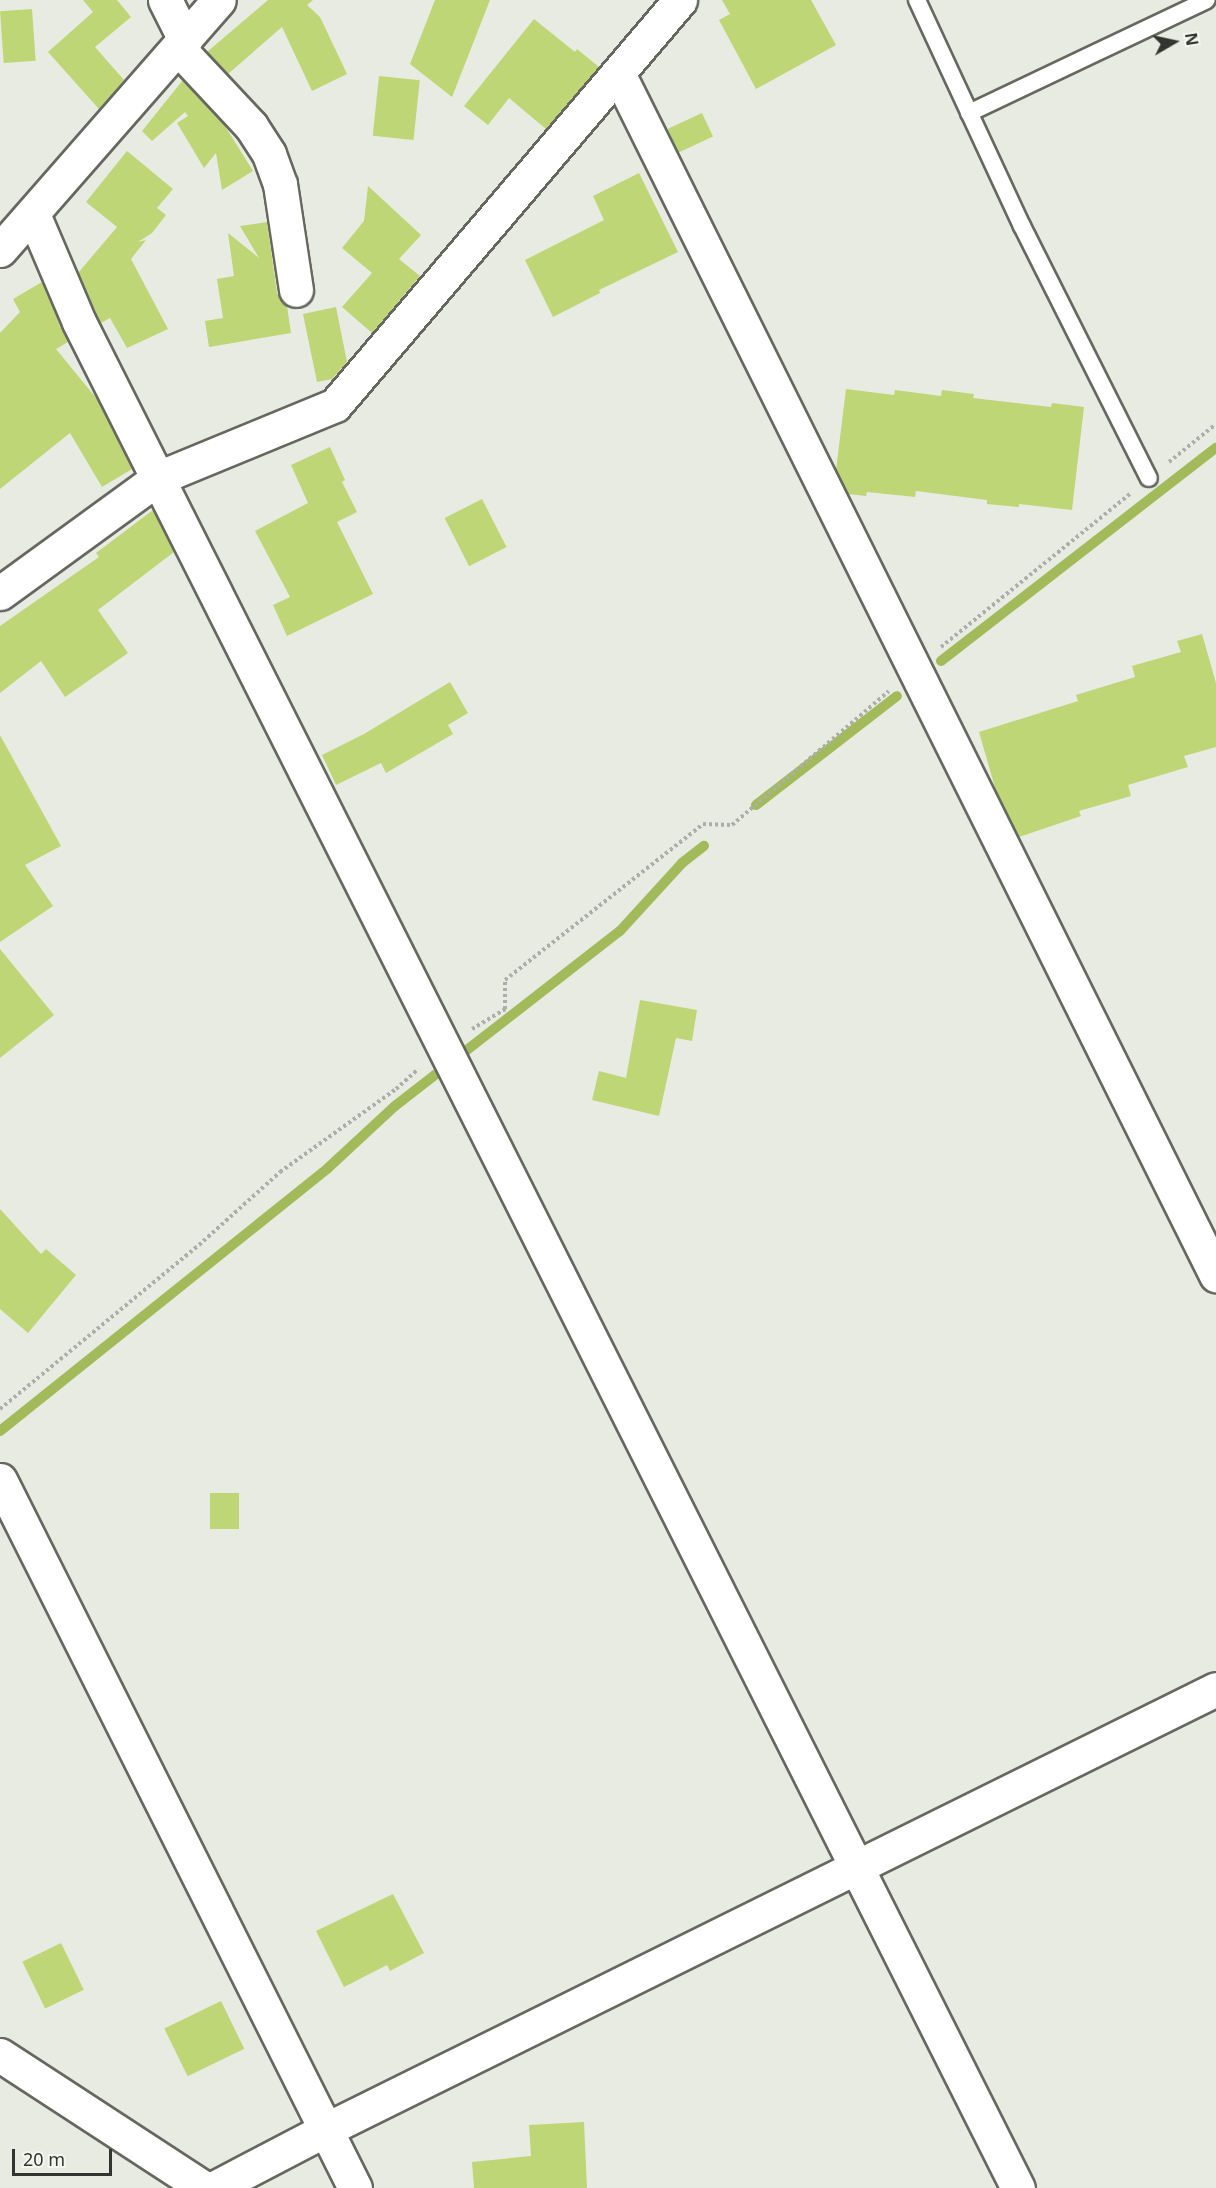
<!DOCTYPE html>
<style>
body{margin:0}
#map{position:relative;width:1216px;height:2188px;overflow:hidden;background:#e8ebe2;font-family:"Noto Sans",sans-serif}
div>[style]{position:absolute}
.stream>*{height:10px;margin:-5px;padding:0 5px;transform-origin:5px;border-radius:5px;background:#a3ba5b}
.building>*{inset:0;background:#bed676;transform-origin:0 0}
.path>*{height:4px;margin-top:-2px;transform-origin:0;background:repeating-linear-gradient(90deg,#acaea7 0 3px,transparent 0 6px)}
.roads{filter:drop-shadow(2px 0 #666860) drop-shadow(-2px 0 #666860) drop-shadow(0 2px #666860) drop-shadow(0 -2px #666860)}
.lane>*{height:16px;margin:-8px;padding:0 8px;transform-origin:8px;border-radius:8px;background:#fff}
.street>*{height:33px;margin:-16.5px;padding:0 16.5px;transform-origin:16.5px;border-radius:16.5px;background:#fff}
.secondary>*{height:33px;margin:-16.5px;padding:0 16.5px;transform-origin:16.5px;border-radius:16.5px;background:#fff}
span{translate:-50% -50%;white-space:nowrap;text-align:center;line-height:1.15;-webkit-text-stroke:6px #f5f8ef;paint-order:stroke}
.north{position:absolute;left:1144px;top:12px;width:60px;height:60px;-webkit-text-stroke:4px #f5f8ef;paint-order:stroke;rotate:81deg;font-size:16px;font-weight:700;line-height:24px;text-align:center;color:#333430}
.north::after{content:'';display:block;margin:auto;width:21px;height:27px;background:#333430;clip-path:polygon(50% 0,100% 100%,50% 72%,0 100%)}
.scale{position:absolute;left:12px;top:2149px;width:100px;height:27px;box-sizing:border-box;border:3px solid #333430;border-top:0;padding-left:8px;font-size:18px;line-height:21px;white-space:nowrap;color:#333430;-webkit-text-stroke:4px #f5f8ef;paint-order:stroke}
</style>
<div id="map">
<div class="stream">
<div style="left:941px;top:661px;width:348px;rotate:-37.8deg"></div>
<div style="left:756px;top:805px;width:178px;rotate:-37.7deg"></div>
<div style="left:0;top:1431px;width:420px;rotate:-38.7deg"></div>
<div style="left:328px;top:1168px;width:91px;rotate:-42.8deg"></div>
<div style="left:395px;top:1106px;width:285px;rotate:-37.9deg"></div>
<div style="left:620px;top:931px;width:92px;rotate:-47.6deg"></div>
<div style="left:682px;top:863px;width:28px;rotate:-38deg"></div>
</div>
<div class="building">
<div style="clip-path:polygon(83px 0,117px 0,131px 17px,95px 47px,124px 80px,99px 109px,48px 52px,93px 12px)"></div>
<div style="clip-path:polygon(268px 0,313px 0,307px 5px,320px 17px,347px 74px,312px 91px,282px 27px,228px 74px,207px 52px)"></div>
<div style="clip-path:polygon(435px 0,490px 0,452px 97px,410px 64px)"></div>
<div style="clip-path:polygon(722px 0,811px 0,836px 45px,756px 89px,719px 20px,730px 14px)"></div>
<div style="left:32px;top:9px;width:52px;height:32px;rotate:86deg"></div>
<div style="clip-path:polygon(534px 19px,575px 52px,577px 49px,599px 67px,546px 129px,509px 98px,488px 125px,464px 106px)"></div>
<div style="left:379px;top:76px;width:41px;height:60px;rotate:6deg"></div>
<div style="clip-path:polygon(183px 80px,225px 126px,253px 171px,222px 190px,216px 153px,204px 168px,177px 123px,188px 116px,185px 112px,152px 141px,142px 131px)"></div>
<div style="left:702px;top:113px;width:26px;height:38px;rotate:65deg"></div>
<div style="clip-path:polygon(127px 151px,173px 189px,157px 208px,166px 215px,152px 233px,138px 242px,146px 240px,131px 259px,168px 329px,127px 348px,110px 318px,101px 323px,78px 273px,117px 227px,86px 202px)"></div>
<div style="clip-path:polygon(639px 173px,678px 252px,599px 290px,600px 293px,553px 317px,525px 260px,604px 220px,593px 196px)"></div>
<div style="clip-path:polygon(368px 186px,421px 235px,399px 259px,420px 276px,372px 333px,342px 307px,372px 273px,342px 248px,364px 221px)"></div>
<div style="clip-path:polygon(267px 222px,277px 293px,287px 306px,291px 333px,209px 347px,205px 321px,223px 318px,217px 279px,234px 276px,228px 233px,259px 258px,240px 226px)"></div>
<div style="clip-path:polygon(42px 282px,68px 342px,56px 349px,97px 399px,132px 469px,102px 487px,70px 433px,0 489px,0 333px,20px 312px,13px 299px)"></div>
<div style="clip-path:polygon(336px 307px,347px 362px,332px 379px,317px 382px,303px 314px)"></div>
<div style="clip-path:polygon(846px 389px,894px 395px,895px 390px,941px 396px,942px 390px,974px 394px,973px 398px,1051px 407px,1052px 403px,1084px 407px,1072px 510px,1019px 504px,1019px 507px,987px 504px,987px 500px,916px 491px,915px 497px,867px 492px,866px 496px,848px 494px,836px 470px)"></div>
<div style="clip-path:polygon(330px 447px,345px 480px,342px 482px,357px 512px,337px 522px,373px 594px,287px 636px,273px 605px,290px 597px,255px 531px,308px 503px,291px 465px)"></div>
<div style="left:482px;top:499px;width:54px;height:42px;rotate:63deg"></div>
<div style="clip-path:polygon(153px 510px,174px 552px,98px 610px,128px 653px,65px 697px,41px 661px,0 693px,0 626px,99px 557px,96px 553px)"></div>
<div style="clip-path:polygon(1202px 634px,1216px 683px,1216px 747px,1184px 756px,1188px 767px,1128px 785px,1131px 796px,1079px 811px,1081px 816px,1019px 837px,996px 791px,979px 732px,1078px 701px,1076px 695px,1135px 677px,1132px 666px,1181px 652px,1177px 641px)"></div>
<div style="clip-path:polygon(450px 682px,468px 713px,448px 725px,453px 734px,386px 773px,381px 763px,336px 785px,322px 755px,364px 734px)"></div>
<div style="clip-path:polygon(0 735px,61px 846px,25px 865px,53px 906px,0 942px)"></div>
<div style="clip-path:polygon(0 949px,54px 1015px,0 1058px)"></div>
<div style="clip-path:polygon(640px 1000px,697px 1010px,692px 1041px,676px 1038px,659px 1116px,592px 1100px,599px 1071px,626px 1078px)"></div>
<div style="clip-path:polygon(0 1209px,41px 1254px,46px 1249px,76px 1275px,28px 1333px,0 1309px)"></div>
<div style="left:210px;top:1493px;width:29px;height:36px"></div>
<div style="clip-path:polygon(393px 1894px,424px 1953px,390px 1971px,387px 1965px,344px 1987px,316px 1931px)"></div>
<div style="left:61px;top:1943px;width:52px;height:43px;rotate:64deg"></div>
<div style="left:221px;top:2001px;width:53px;height:63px;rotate:64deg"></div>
<div style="clip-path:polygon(584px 2122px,587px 2188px,474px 2188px,472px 2162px,531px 2156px,529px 2125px)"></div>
</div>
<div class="path">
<div style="left:1169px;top:462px;width:60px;rotate:-39deg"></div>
<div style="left:941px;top:647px;width:245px;rotate:-39deg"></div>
<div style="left:472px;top:1029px;width:39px;rotate:-31deg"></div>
<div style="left:505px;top:1009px;width:29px;rotate:-90deg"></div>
<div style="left:505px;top:980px;width:252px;rotate:-38.2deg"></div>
<div style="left:703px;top:824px;width:29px;rotate:2deg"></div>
<div style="left:732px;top:825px;width:206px;rotate:-40.5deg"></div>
<div style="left:0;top:1409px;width:258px;rotate:-39.5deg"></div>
<div style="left:199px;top:1245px;width:109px;rotate:-42deg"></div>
<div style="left:280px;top:1172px;width:143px;rotate:-35.6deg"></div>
<div style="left:396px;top:1089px;width:30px;rotate:-42deg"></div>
</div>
<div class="roads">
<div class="lane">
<div style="left:917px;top:0;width:249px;rotate:65.1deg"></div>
<div style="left:1022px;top:226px;width:282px;rotate:63.3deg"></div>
<div style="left:969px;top:113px;width:263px;rotate:-25.4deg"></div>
</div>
<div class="street">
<div style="left:165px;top:0;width:45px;rotate:63.4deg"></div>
<div style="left:178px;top:48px;width:107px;rotate:46.9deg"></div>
<div style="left:251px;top:126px;width:33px;rotate:57deg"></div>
<div style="left:269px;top:154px;width:32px;rotate:70deg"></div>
<div style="left:280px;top:184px;width:107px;rotate:81.4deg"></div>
<div style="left:618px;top:73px;width:1343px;rotate:63.55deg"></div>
<div style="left:33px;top:214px;width:117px;rotate:66.9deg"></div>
<div style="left:79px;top:322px;width:2089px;rotate:63.29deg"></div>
<div style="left:0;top:250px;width:332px;rotate:-48.8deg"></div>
<div style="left:0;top:593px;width:195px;rotate:-36deg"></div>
<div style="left:158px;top:478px;width:191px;rotate:-22.4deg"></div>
<div style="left:335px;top:405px;width:532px;rotate:-49.57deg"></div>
<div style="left:0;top:1480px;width:792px;rotate:63.37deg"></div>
</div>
<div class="secondary">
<div style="left:0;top:2055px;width:244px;rotate:33.1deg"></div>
<div style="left:214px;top:2188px;width:125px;rotate:-27.6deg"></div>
<div style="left:325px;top:2130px;width:994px;rotate:-26.33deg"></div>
</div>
</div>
<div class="north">N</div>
<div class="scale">20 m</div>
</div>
